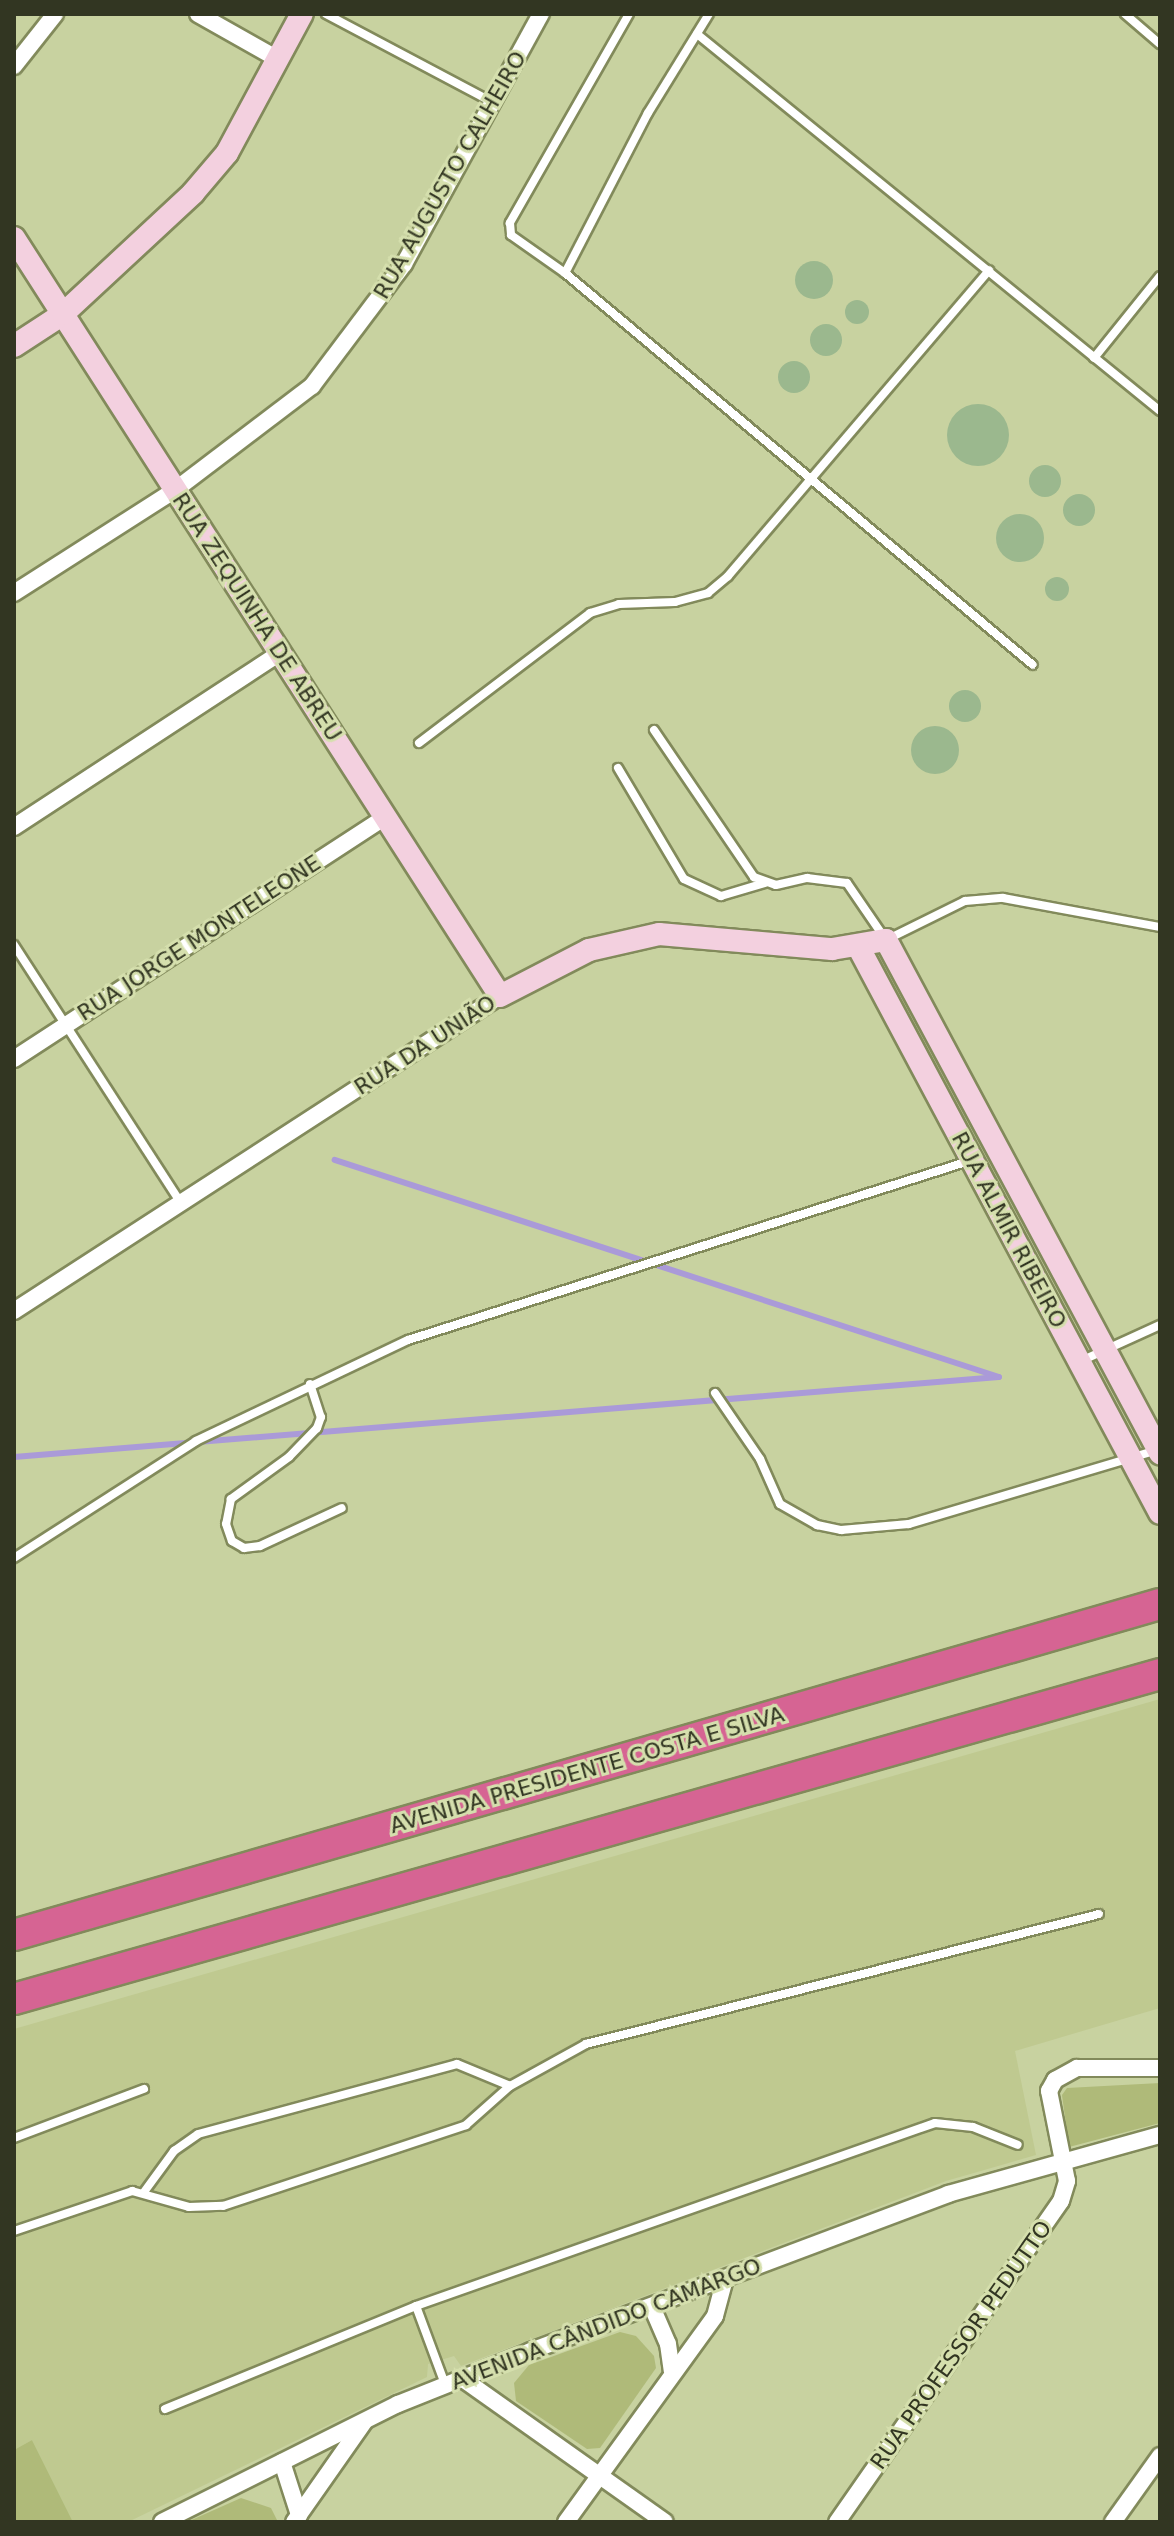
<!DOCTYPE html>
<meta charset="utf-8">
<style>
body{margin:0}
#map{position:relative;width:1174px;height:2536px;overflow:hidden;background:#c8d2a0;font-family:"DejaVu Sans",sans-serif}
div>[style]{position:absolute}
.built>*{inset:0;background:#bfc990}
.green>*{inset:0;background:#afba79}
.stream>*{height:6px;margin:-3px;padding:0 3px;transform-origin:3px;border-radius:3px;background:#aa9ad8}
.building>*{inset:0;background:#9bb88e}
.round{border-radius:50%}
.roads{filter:drop-shadow(2px 0 #828a5b) drop-shadow(-2px 0 #828a5b) drop-shadow(0 2px #828a5b) drop-shadow(0 -2px #828a5b)}
.lane>*{height:8px;margin:-4px;padding:0 4px;transform-origin:4px;border-radius:4px;background:#fff}
.street>*{height:16px;margin:-8px;padding:0 8px;transform-origin:8px;border-radius:8px;background:#fff}
.secondary>*{height:22px;margin:-11px;padding:0 11px;transform-origin:11px;border-radius:11px;background:#f3d0df}
.highway>*{height:30px;margin:-15px;padding:0 15px;transform-origin:15px;border-radius:15px;background:#d66493}
span{translate:-50% -50%;white-space:nowrap;text-align:center;line-height:1.15;-webkit-text-stroke:6px #d5dfad;paint-order:stroke}
.street-label{font-size:22px;color:#323622}
.frame{position:absolute;inset:0;border:16px solid #323622;pointer-events:none}
</style>
<div id="map">
<div class="built">
<div style="clip-path:polygon(1160px 1699px,1160px 2008px,1015px 2051px,1036px 2155px,946px 2181px,461px 2366px,454px 2356px,428px 2364px,427px 2377px,128px 2522px,73px 2522px,32px 2440px,14px 2450px,14px 2029px)"></div>
</div>
<div class="green">
<div style="clip-path:polygon(1160px 2083px,1160px 2123px,1069px 2147px,1062px 2095px,1067px 2088px)"></div>
<div style="clip-path:polygon(620px 2332px,636px 2336px,654px 2356px,656px 2368px,600px 2448px,587px 2449px,516px 2401px,514px 2383px,529px 2365px)"></div>
<div style="clip-path:polygon(32px 2440px,73px 2522px,14px 2522px,14px 2450px)"></div>
<div style="clip-path:polygon(241px 2498px,271px 2508px,278px 2522px,187px 2522px)"></div>
</div>
<div class="stream">
<div style="left:14px;top:1457px;width:988px;rotate:-4.64deg"></div>
<div style="left:999px;top:1377px;width:699px;rotate:-161.9deg"></div>
</div>
<div class="building">
<div class="round" style="left:795px;top:261px;width:38px;height:38px"></div>
<div class="round" style="left:845px;top:300px;width:24px;height:24px"></div>
<div class="round" style="left:810px;top:324px;width:32px;height:32px"></div>
<div class="round" style="left:778px;top:361px;width:32px;height:32px"></div>
<div class="round" style="left:947px;top:404px;width:62px;height:62px"></div>
<div class="round" style="left:1029px;top:465px;width:32px;height:32px"></div>
<div class="round" style="left:1063px;top:494px;width:32px;height:32px"></div>
<div class="round" style="left:996px;top:514px;width:48px;height:48px"></div>
<div class="round" style="left:1045px;top:577px;width:24px;height:24px"></div>
<div class="round" style="left:949px;top:690px;width:32px;height:32px"></div>
<div class="round" style="left:911px;top:726px;width:48px;height:48px"></div>
</div>
<div class="roads">
<div class="lane">
<div style="left:326px;top:14px;width:188px;rotate:27.9deg"></div>
<div style="left:629px;top:14px;width:241px;rotate:119.7deg"></div>
<div style="left:510px;top:223px;width:12px;rotate:85deg"></div>
<div style="left:511px;top:235px;width:66px;rotate:35.1deg"></div>
<div style="left:565px;top:273px;width:610px;rotate:39.95deg"></div>
<div style="left:1125px;top:14px;width:46px;rotate:40.6deg"></div>
<div style="left:697px;top:34px;width:597px;rotate:39.15deg"></div>
<div style="left:565px;top:273px;width:180px;rotate:-62.6deg"></div>
<div style="left:648px;top:113px;width:116px;rotate:-58.4deg"></div>
<div style="left:1094px;top:358px;width:105px;rotate:-51.2deg"></div>
<div style="left:654px;top:730px;width:178px;rotate:55.8deg"></div>
<div style="left:754px;top:877px;width:23px;rotate:20deg"></div>
<div style="left:776px;top:885px;width:32px;rotate:-13deg"></div>
<div style="left:807px;top:878px;width:40px;rotate:7.1deg"></div>
<div style="left:847px;top:883px;width:69px;rotate:55.6deg"></div>
<div style="left:886px;top:940px;width:88px;rotate:-26.3deg"></div>
<div style="left:965px;top:901px;width:38px;rotate:-5deg"></div>
<div style="left:1003px;top:898px;width:160px;rotate:10.5deg"></div>
<div style="left:419px;top:743px;width:215px;rotate:-37.2deg"></div>
<div style="left:590px;top:613px;width:30px;rotate:-17deg"></div>
<div style="left:619px;top:604px;width:56px;rotate:-2deg"></div>
<div style="left:675px;top:602px;width:34px;rotate:-15deg"></div>
<div style="left:708px;top:593px;width:26px;rotate:-40deg"></div>
<div style="left:728px;top:576px;width:402px;rotate:-49.5deg"></div>
<div style="left:618px;top:768px;width:129px;rotate:59.3deg"></div>
<div style="left:684px;top:879px;width:41px;rotate:24.7deg"></div>
<div style="left:721px;top:896px;width:46px;rotate:-16.5deg"></div>
<div style="left:14px;top:945px;width:307px;rotate:57.1deg"></div>
<div style="left:1081px;top:1361px;width:87px;rotate:-24.5deg"></div>
<div style="left:310px;top:1384px;width:35px;rotate:72deg"></div>
<div style="left:321px;top:1417px;width:12px;rotate:110deg"></div>
<div style="left:317px;top:1428px;width:40px;rotate:134deg"></div>
<div style="left:289px;top:1457px;width:72px;rotate:144.1deg"></div>
<div style="left:231px;top:1499px;width:25px;rotate:101deg"></div>
<div style="left:226px;top:1524px;width:18px;rotate:71deg"></div>
<div style="left:232px;top:1541px;width:14px;rotate:30deg"></div>
<div style="left:244px;top:1548px;width:16px;rotate:-7deg"></div>
<div style="left:260px;top:1546px;width:90px;rotate:-24.9deg"></div>
<div style="left:715px;top:1393px;width:80px;rotate:55.7deg"></div>
<div style="left:760px;top:1459px;width:49px;rotate:66deg"></div>
<div style="left:780px;top:1504px;width:43px;rotate:29.6deg"></div>
<div style="left:817px;top:1525px;width:25px;rotate:12deg"></div>
<div style="left:841px;top:1530px;width:68px;rotate:-5deg"></div>
<div style="left:909px;top:1524px;width:259px;rotate:-16.6deg"></div>
<div style="left:14px;top:1558px;width:216px;rotate:-32.7deg"></div>
<div style="left:196px;top:1441px;width:235px;rotate:-25.5deg"></div>
<div style="left:408px;top:1340px;width:592px;rotate:-17.7deg"></div>
<div style="left:14px;top:2138px;width:139px;rotate:-20.7deg"></div>
<div style="left:144px;top:2192px;width:51px;rotate:-53.8deg"></div>
<div style="left:174px;top:2151px;width:29px;rotate:-35deg"></div>
<div style="left:198px;top:2134px;width:268px;rotate:-15.1deg"></div>
<div style="left:457px;top:2064px;width:57px;rotate:22.5deg"></div>
<div style="left:14px;top:2231px;width:125px;rotate:-18.7deg"></div>
<div style="left:132px;top:2191px;width:59px;rotate:15.7deg"></div>
<div style="left:189px;top:2207px;width:34px;rotate:-2deg"></div>
<div style="left:223px;top:2206px;width:256px;rotate:-18.4deg"></div>
<div style="left:466px;top:2125px;width:59px;rotate:-41.6deg"></div>
<div style="left:510px;top:2086px;width:87px;rotate:-28.9deg"></div>
<div style="left:586px;top:2044px;width:529px;rotate:-14.22deg"></div>
<div style="left:416px;top:2306px;width:83px;rotate:69.6deg"></div>
<div style="left:165px;top:2409px;width:271px;rotate:-22.3deg"></div>
<div style="left:416px;top:2306px;width:550px;rotate:-19.42deg"></div>
<div style="left:935px;top:2123px;width:38px;rotate:6deg"></div>
<div style="left:973px;top:2127px;width:48px;rotate:21.8deg"></div>
</div>
<div class="street">
<div style="left:198px;top:14px;width:92px;rotate:29.4deg"></div>
<div style="left:14px;top:66px;width:66px;rotate:-51.7deg"></div>
<div style="left:14px;top:593px;width:191px;rotate:-32.6deg"></div>
<div style="left:175px;top:490px;width:172px;rotate:-37.2deg"></div>
<div style="left:312px;top:386px;width:153px;rotate:-53deg"></div>
<div style="left:404px;top:264px;width:285px;rotate:-61.3deg"></div>
<div style="left:14px;top:827px;width:318px;rotate:-33.2deg"></div>
<div style="left:14px;top:1059px;width:443px;rotate:-33.1deg"></div>
<div style="left:14px;top:1311px;width:579px;rotate:-32.95deg"></div>
<div style="left:652px;top:2307px;width:40px;rotate:66.6deg"></div>
<div style="left:668px;top:2344px;width:27px;rotate:82deg"></div>
<div style="left:463px;top:2379px;width:247px;rotate:35.3deg"></div>
<div style="left:282px;top:2462px;width:56px;rotate:72.2deg"></div>
<div style="left:162px;top:2522px;width:264px;rotate:-26.6deg"></div>
<div style="left:398px;top:2404px;width:143px;rotate:-21.7deg"></div>
<div style="left:531px;top:2351px;width:446px;rotate:-20.6deg"></div>
<div style="left:948px;top:2194px;width:220px;rotate:-15.6deg"></div>
<div style="left:294px;top:2522px;width:122px;rotate:-55deg"></div>
<div style="left:566px;top:2522px;width:254px;rotate:-54.1deg"></div>
<div style="left:715px;top:2316px;width:39px;rotate:-75deg"></div>
<div style="left:837px;top:2522px;width:391px;rotate:-55.1deg"></div>
<div style="left:1061px;top:2201px;width:21px;rotate:-73deg"></div>
<div style="left:1067px;top:2181px;width:92px;rotate:-101.3deg"></div>
<div style="left:1049px;top:2091px;width:13px;rotate:-61deg"></div>
<div style="left:1055px;top:2080px;width:25px;rotate:-29deg"></div>
<div style="left:1077px;top:2068px;width:83px"></div>
<div style="left:1113px;top:2522px;width:81px;rotate:-54.5deg"></div>
</div>
<div class="secondary">
<div style="left:14px;top:238px;width:900px;rotate:57.33deg"></div>
<div style="left:500px;top:996px;width:100px;rotate:-27.3deg"></div>
<div style="left:589px;top:950px;width:72px;rotate:-12.9deg"></div>
<div style="left:659px;top:934px;width:174px;rotate:5deg"></div>
<div style="left:832px;top:949px;width:55px;rotate:-9.5deg"></div>
<div style="left:886px;top:940px;width:582px;rotate:61.89deg"></div>
<div style="left:14px;top:346px;width:59px;rotate:-33.1deg"></div>
<div style="left:63px;top:314px;width:178px;rotate:-42.9deg"></div>
<div style="left:193px;top:193px;width:52px;rotate:-49.6deg"></div>
<div style="left:227px;top:153px;width:158px;rotate:-61.7deg"></div>
<div style="left:859px;top:948px;width:640px;rotate:61.95deg"></div>
</div>
<div class="highway">
<div style="left:14px;top:1935px;width:1193px;rotate:-16.11deg"></div>
<div style="left:14px;top:1999px;width:1191px;rotate:-15.83deg"></div>
</div>
</div>
<div class="street-label">
<span style="left:450px;top:175px;rotate:-60deg">RUA AUGUSTO CALHEIRO</span>
<span style="left:257px;top:617px;rotate:57deg">RUA ZEQUINHA DE ABREU</span>
<span style="left:199px;top:938px;rotate:-33deg">RUA JORGE MONTELEONE</span>
<span style="left:425px;top:1045px;rotate:-33deg">RUA DA UNIÃO</span>
<span style="left:1009px;top:1230px;rotate:62deg">RUA ALMIR RIBEIRO</span>
<span style="left:587px;top:1770px;rotate:-16deg">AVENIDA PRESIDENTE COSTA E SILVA</span>
<span style="left:606px;top:2324px;rotate:-21deg">AVENIDA CÂNDIDO CAMARGO</span>
<span style="left:961px;top:2345px;rotate:-55deg">RUA PROFESSOR PEDUTTO</span>
</div>
<div class="frame"></div>
</div>
